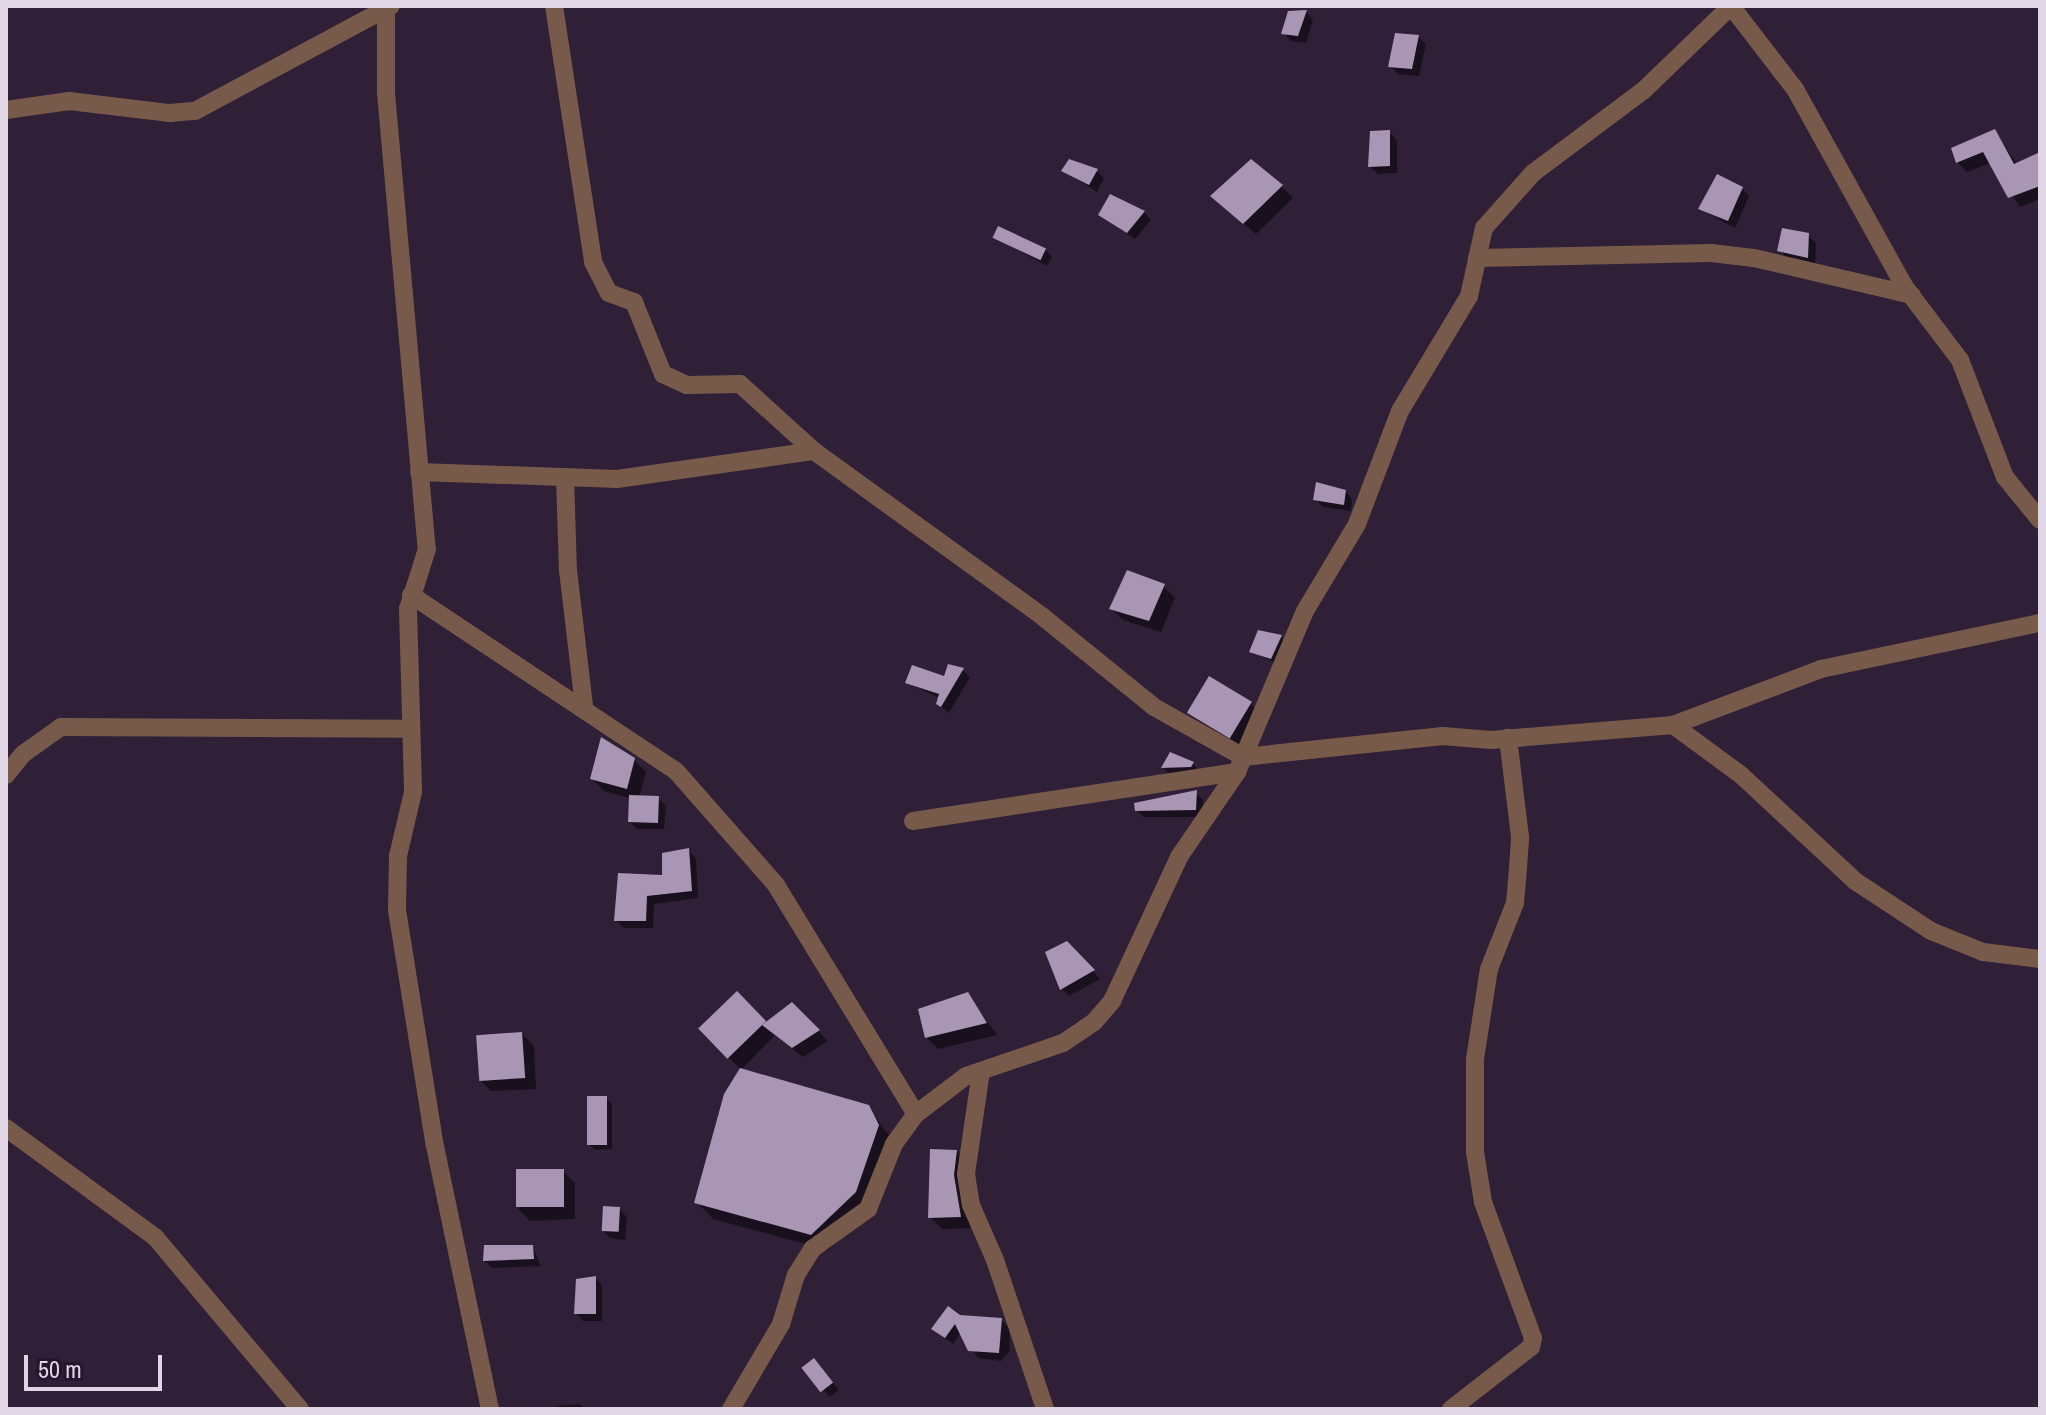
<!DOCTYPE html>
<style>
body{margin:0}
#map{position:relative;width:2046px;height:1415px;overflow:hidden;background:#2f1f37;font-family:"Archivo Narrow",sans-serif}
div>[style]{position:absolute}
.shadow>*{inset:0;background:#0007}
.building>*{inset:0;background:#a996b5;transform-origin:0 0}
.street>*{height:18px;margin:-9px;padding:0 9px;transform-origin:9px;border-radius:9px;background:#785a4a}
span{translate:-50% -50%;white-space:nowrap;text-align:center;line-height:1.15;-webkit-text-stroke:8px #25152d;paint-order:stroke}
.frame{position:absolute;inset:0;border:8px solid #e0d6e6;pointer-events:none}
.scale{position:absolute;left:24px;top:1355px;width:138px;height:36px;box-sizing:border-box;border:4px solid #e0d6e6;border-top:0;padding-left:10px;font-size:24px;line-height:28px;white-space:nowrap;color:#e0d6e6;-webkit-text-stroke:6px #25152d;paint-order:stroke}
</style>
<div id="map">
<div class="shadow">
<div style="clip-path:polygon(1306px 12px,1313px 20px,1306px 43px,1291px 41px,1284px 33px)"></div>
<div style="clip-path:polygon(1418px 37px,1426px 44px,1419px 76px,1398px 74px,1390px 66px)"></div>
<div style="clip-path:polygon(1389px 132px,1397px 140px,1397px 173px,1378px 174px,1370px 167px)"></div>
<div style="clip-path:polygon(1994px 132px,2017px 164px,2040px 154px,2040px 199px,2020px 207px,1991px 163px,1967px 172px,1957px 162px)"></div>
<div style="clip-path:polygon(1064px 171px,1096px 171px,1104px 178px,1097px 192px)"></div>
<div style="clip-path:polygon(1281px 186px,1293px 198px,1256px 234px,1224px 208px)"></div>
<div style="clip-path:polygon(1741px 188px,1749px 196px,1735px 228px,1700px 209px)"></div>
<div style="clip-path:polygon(1144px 212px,1151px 220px,1135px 239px,1100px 214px)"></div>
<div style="clip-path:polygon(1808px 235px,1816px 243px,1815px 265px,1787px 258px,1780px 250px)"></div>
<div style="clip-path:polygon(995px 237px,1045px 249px,1052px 257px,1047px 266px)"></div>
<div style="clip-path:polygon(1345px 491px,1352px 499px,1351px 511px,1323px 507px,1315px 499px)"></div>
<div style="clip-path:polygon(1163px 586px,1175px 598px,1161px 632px,1123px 620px,1111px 608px)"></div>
<div style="clip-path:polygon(1281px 637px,1288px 645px,1279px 665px,1251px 651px)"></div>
<div style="clip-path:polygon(962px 670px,970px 677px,949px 713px,938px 704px,940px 698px,907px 683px,946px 678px)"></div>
<div style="clip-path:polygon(1251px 704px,1263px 716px,1245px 748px,1194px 714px)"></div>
<div style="clip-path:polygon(1171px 754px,1193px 764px,1200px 771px,1170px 775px,1163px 768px)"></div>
<div style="clip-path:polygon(634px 760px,646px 772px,639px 798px,658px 798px,666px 806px,664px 829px,637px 829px,629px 821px,630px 798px,604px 791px,592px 779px)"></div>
<div style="clip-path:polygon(1196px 793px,1203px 800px,1203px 817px,1144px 817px,1136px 810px)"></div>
<div style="clip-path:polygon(688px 850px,696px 858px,698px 898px,654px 904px,653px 928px,624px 928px,616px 921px)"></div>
<div style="clip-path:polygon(1067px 943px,1100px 979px,1069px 996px,1062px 989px)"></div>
<div style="clip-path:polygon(737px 994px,767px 1024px,792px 1005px,828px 1041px,803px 1057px,775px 1035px,741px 1070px,701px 1029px)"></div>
<div style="clip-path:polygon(968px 995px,997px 1035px,938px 1049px,926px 1037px)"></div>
<div style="clip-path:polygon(522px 1034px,534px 1046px,536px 1089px,491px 1091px,479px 1079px)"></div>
<div style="clip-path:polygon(606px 1098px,612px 1104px,612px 1149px,595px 1150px,589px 1144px)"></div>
<div style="clip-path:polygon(868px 1107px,894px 1142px,872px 1208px,828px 1250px,713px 1219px,697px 1202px)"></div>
<div style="clip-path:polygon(957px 1151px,968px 1163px,972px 1228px,942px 1229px,930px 1217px)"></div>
<div style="clip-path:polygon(563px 1171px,575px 1183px,575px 1219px,530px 1221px,518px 1209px)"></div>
<div style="clip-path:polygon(619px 1209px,627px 1217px,625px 1240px,610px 1238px,602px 1230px)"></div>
<div style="clip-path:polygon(532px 1247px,541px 1266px,492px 1268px,485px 1261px)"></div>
<div style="clip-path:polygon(595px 1278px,602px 1285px,602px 1321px,583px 1321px,576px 1313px)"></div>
<div style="clip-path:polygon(959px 1317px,1001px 1320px,1009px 1328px,1010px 1351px,1001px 1361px,978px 1358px,961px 1332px,953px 1344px,933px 1329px)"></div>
<div style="clip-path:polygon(805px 1368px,821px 1369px,839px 1390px,830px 1397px)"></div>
<div style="clip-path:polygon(580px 1404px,585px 1409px,557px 1409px,557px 1406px)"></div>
</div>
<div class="building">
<div style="clip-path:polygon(1307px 10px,1298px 36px,1281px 34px,1288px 11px)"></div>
<div style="clip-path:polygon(1395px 33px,1419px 35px,1412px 69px,1388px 67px)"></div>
<div style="clip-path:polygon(1995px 129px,2014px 164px,2040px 152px,2040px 186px,2008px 198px,1983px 152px,1956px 163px,1951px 148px)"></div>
<div style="clip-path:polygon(1390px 130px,1390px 166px,1368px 167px,1370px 131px)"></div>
<div style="clip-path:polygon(1069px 159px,1098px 169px,1089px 185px,1061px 171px)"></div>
<div style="clip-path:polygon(1251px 159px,1283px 185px,1243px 224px,1210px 196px)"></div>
<div style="clip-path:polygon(1717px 174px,1743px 187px,1728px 221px,1698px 209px)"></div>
<div style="clip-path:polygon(1110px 194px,1145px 211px,1127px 233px,1098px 215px)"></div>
<div style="left:998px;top:226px;width:53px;height:13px;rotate:25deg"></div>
<div style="clip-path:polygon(1782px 228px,1809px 233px,1808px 258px,1777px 251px)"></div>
<div style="clip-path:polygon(1316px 482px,1346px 490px,1344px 505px,1313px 500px)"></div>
<div style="clip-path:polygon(1127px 570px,1165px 584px,1149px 621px,1109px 609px)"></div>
<div style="clip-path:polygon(1258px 630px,1282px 635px,1271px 659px,1249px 652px)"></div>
<div style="clip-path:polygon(948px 664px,964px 668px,941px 707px,936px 704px,939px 694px,905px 683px,912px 665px,944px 676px)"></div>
<div style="left:1209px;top:676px;width:50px;height:43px;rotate:31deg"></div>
<div style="clip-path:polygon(601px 737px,635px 758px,627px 789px,590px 779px)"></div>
<div style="clip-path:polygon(1170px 752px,1194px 762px,1191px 767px,1161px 768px)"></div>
<div style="clip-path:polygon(1197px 790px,1196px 810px,1135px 811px,1134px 803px)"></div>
<div style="left:629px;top:795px;width:30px;height:27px;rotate:2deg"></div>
<div style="clip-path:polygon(689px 848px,692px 891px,647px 896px,646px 921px,614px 921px,618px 873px,662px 875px,662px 853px)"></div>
<div style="clip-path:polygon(1067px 941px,1095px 970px,1060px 990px,1045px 952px)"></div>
<div style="left:737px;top:991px;width:42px;height:54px;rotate:46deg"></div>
<div style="clip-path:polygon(968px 992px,987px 1023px,925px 1038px,918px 1009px)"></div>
<div style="clip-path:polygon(792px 1002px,820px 1030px,792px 1048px,762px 1025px)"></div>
<div style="left:522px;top:1032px;width:46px;height:46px;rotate:86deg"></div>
<div style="clip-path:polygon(740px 1068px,869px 1105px,879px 1125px,856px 1192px,811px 1235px,694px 1203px,724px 1094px)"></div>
<div style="left:587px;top:1096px;width:20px;height:49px"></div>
<div style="clip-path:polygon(930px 1149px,957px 1150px,954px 1175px,961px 1217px,928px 1218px)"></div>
<div style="left:564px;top:1169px;width:38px;height:48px;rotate:90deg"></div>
<div style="left:603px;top:1206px;width:17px;height:25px;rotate:3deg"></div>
<div style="clip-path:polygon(484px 1245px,533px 1245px,534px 1259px,483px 1261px)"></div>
<div style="clip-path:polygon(596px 1276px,596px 1314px,574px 1314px,576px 1279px)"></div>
<div style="clip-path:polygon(948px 1306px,960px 1315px,1002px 1318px,999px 1353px,968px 1351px,955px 1324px,945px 1338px,931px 1329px)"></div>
<div style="left:814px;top:1358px;width:31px;height:16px;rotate:52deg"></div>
</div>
<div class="street">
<div style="left:386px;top:6px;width:87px;rotate:90deg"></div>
<div style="left:386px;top:93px;width:458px;rotate:84.9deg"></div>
<div style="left:427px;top:549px;width:63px;rotate:107.6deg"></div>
<div style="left:408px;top:609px;width:183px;rotate:88.4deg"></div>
<div style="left:413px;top:792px;width:66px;rotate:103.2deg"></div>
<div style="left:398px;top:856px;width:54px;rotate:91.1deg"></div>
<div style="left:397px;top:910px;width:239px;rotate:80.9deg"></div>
<div style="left:435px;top:1146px;width:269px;rotate:78.2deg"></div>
<div style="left:554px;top:6px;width:259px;rotate:81.3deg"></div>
<div style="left:593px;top:262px;width:35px;rotate:63deg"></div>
<div style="left:609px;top:293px;width:27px;rotate:20deg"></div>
<div style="left:634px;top:302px;width:78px;rotate:68.1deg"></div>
<div style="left:663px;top:374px;width:26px;rotate:25deg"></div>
<div style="left:687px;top:385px;width:53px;rotate:-1.1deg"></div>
<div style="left:740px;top:384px;width:100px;rotate:42.2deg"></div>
<div style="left:814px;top:451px;width:283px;rotate:35.9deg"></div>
<div style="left:1043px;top:617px;width:143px;rotate:39deg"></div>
<div style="left:1154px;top:707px;width:102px;rotate:29.3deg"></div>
<div style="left:1243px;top:757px;width:201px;rotate:-6deg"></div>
<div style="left:1443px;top:736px;width:48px;rotate:4.8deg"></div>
<div style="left:1491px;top:740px;width:183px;rotate:-4.7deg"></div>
<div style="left:1673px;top:725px;width:158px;rotate:-20.7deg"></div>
<div style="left:1821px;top:669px;width:224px;rotate:-11.9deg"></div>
<div style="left:6px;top:110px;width:64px;rotate:-8.1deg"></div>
<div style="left:69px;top:101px;width:102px;rotate:6.8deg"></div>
<div style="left:170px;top:113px;width:25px;rotate:-5deg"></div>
<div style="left:195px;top:111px;width:222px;rotate:-28.2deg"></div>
<div style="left:1477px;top:258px;width:234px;rotate:-1.2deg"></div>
<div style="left:1711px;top:253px;width:43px;rotate:6.6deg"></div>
<div style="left:1754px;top:258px;width:162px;rotate:13.2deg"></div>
<div style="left:419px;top:472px;width:198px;rotate:2deg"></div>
<div style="left:617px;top:479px;width:199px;rotate:-8.1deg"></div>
<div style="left:565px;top:477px;width:93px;rotate:88.2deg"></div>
<div style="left:568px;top:570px;width:137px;rotate:83.3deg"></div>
<div style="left:411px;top:595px;width:318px;rotate:33.6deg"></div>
<div style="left:676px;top:771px;width:152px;rotate:48.7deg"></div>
<div style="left:776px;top:885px;width:268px;rotate:58.6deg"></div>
<div style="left:1673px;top:725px;width:84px;rotate:36.3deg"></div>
<div style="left:1741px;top:775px;width:156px;rotate:42.9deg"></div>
<div style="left:1855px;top:881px;width:91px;rotate:33.3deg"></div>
<div style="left:1931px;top:931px;width:56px;rotate:22deg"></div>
<div style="left:1983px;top:952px;width:57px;rotate:7deg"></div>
<div style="left:6px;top:775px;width:27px;rotate:-51deg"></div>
<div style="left:23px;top:754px;width:47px;rotate:-35.4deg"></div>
<div style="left:61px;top:727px;width:350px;rotate:0.3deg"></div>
<div style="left:913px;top:821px;width:328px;rotate:-8.6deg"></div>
<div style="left:981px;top:1071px;width:104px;rotate:98.3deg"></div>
<div style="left:966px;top:1174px;width:31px;rotate:81deg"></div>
<div style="left:971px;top:1205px;width:60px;rotate:66.4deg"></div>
<div style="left:995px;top:1260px;width:157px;rotate:71.4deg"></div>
<div style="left:6px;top:1128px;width:185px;rotate:36.2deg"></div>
<div style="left:155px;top:1237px;width:225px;rotate:49.9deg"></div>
<div style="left:731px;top:1409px;width:99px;rotate:-59.5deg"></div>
<div style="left:781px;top:1324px;width:51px;rotate:-73deg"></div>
<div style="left:796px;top:1275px;width:31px;rotate:-58deg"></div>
<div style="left:812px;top:1249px;width:69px;rotate:-35.5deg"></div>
<div style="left:868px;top:1209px;width:70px;rotate:-68.2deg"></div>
<div style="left:894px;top:1144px;width:37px;rotate:-54deg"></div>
<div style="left:916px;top:1114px;width:63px;rotate:-37.2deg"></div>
<div style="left:966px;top:1076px;width:102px;rotate:-18.8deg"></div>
<div style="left:1063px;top:1043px;width:37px;rotate:-34deg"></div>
<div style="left:1094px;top:1022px;width:28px;rotate:-49deg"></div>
<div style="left:1112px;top:1001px;width:159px;rotate:-65deg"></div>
<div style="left:1179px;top:857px;width:103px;rotate:-55.7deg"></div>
<div style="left:1237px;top:772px;width:175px;rotate:-67.1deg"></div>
<div style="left:1305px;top:611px;width:101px;rotate:-59.1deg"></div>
<div style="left:1357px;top:524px;width:121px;rotate:-69.2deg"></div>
<div style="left:1400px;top:411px;width:134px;rotate:-59deg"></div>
<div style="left:1469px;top:296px;width:70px;rotate:-77.6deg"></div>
<div style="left:1484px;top:228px;width:74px;rotate:-48.3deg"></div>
<div style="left:1533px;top:173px;width:139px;rotate:-36.8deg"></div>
<div style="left:1644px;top:90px;width:121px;rotate:-44deg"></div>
<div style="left:1731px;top:6px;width:105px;rotate:52.4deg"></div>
<div style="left:1795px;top:89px;width:225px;rotate:61deg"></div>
<div style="left:1904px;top:286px;width:93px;rotate:52.9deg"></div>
<div style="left:1960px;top:360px;width:125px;rotate:69deg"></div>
<div style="left:2005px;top:477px;width:55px;rotate:50.9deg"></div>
<div style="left:1451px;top:1409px;width:101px;rotate:-37.8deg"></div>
<div style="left:1531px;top:1347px;width:9px;rotate:-77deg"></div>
<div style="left:1533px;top:1338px;width:145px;rotate:-110.2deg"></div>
<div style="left:1483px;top:1202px;width:51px;rotate:-99.1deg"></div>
<div style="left:1475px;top:1152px;width:93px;rotate:-90deg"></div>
<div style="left:1475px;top:1059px;width:91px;rotate:-81.2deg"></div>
<div style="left:1489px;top:969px;width:71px;rotate:-68.5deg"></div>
<div style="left:1515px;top:903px;width:35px;rotate:-85deg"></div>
<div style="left:1518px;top:868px;width:31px;rotate:-86deg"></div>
<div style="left:1520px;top:837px;width:100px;rotate:-96.9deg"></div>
</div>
<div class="frame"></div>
<div class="scale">50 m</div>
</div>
